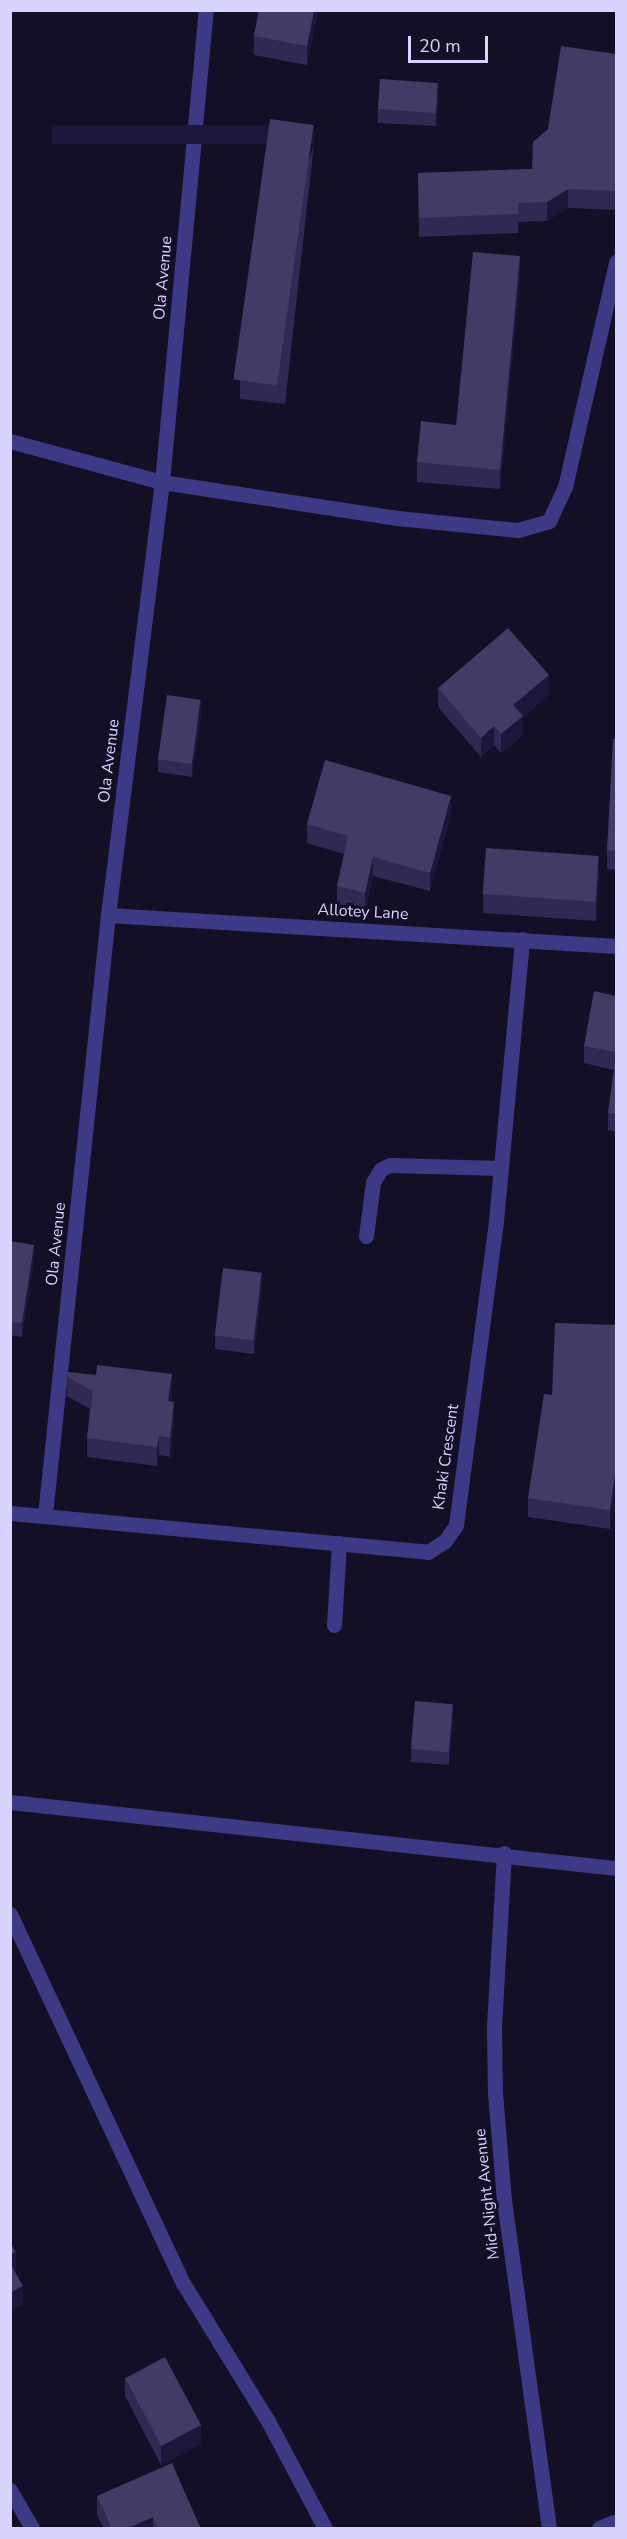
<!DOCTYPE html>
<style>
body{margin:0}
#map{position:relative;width:627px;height:2539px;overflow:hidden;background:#130f26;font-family:"Nunito Sans",sans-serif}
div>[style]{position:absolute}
.minor>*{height:15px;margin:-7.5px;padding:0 7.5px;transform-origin:7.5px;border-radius:7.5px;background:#3d3a85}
.wall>*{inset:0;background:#312854}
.shaded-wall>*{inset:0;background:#1d163a;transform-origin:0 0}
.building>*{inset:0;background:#433a66;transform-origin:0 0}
span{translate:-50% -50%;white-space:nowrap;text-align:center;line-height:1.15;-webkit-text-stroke:6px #130f26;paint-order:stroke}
.street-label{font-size:16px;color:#d9d4ff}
.frame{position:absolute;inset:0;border:12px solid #d9d4ff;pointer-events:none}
.scale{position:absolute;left:408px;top:36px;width:80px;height:27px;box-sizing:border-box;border:3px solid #d9d4ff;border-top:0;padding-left:8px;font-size:18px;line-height:21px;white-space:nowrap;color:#d9d4ff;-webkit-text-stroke:4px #130f26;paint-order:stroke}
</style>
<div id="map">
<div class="minor">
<div style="left:10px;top:441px;width:157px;rotate:15.1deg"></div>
<div style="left:162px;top:482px;width:238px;rotate:8.7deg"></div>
<div style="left:397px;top:518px;width:122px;rotate:5.7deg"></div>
<div style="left:518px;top:530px;width:32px;rotate:-16deg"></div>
<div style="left:549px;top:521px;width:38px;rotate:-65deg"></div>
<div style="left:565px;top:487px;width:231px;rotate:-77.2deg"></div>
<div style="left:108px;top:915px;width:509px;rotate:3.49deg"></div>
<div style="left:366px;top:1236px;width:54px;rotate:-82.6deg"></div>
<div style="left:373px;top:1182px;width:15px;rotate:-58deg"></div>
<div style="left:381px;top:1169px;width:10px;rotate:-24deg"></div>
<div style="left:390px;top:1165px;width:111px;rotate:1.5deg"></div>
<div style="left:10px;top:1513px;width:420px;rotate:5.3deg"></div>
<div style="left:428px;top:1552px;width:20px;rotate:-33deg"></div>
<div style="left:445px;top:1541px;width:19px;rotate:-55deg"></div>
<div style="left:456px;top:1525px;width:307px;rotate:-82.5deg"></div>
<div style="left:496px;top:1221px;width:283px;rotate:-84.7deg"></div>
<div style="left:45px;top:1515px;width:603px;rotate:-84.01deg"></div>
<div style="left:108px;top:915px;width:436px;rotate:-82.9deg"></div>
<div style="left:162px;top:482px;width:474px;rotate:-84.7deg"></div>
<div style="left:334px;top:1625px;width:82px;rotate:-86.5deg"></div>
<div style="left:10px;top:1802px;width:610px;rotate:6.22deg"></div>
<div style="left:504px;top:1853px;width:172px;rotate:93.3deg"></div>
<div style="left:494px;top:2025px;width:68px;rotate:89.2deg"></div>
<div style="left:495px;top:2093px;width:107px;rotate:85.2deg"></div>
<div style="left:504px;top:2200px;width:331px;rotate:82.2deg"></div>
<div style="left:10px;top:1914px;width:408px;rotate:64.9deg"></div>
<div style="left:183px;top:2283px;width:162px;rotate:58.4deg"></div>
<div style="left:268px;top:2421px;width:121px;rotate:62deg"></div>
<div style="left:10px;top:2490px;width:44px;rotate:59.9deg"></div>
<div style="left:599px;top:2528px;width:18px;rotate:-22deg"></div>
</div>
<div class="wall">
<div style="clip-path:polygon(259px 10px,318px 10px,307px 65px,254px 55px,254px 36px)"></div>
<div style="clip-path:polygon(616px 54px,616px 210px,568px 208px,547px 221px,518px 222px,518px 233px,419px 237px,418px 173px,532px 169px,548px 129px)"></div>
<div style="clip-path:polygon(438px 97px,436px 126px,378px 123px,378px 109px)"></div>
<div style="clip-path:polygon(314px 144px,285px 404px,240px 399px,240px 380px)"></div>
<div style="clip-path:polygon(520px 275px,500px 489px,417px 482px,417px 462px,456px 425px)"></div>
<div style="clip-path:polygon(438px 688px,549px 694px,523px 717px,523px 735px,501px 753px,494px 745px,481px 757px,438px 707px)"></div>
<div style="clip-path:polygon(201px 713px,192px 777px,158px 772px,158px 759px)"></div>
<div style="clip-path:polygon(616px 739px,616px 870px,607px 869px,607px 850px)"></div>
<div style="clip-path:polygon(451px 815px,430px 891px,373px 876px,365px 911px,337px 905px,337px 886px,344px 854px,307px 843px,307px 824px)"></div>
<div style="clip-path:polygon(599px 874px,596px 921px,483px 913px,483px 894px)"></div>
<div style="clip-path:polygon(616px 996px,616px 1132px,608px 1130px,608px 1113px,614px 1070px,584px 1063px,584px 1046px)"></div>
<div style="clip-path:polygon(10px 1241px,34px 1259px,22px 1337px,10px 1335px)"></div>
<div style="clip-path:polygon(262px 1287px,254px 1354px,215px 1349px,215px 1336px)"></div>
<div style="clip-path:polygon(616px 1325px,610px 1529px,528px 1517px,528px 1498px,552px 1395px)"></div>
<div style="clip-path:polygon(67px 1377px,172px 1393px,171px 1401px,174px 1421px,170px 1457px,159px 1455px,157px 1466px,87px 1457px,87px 1438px,90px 1409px,67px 1396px)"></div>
<div style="clip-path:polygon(453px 1718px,449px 1765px,411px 1762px,411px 1749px)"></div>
<div style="clip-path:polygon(125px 2377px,201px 2444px,161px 2465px,125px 2396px)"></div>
<div style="clip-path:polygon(97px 2496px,201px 2529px,104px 2529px,97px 2515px)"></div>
</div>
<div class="shaded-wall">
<div style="clip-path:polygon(314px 10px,318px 10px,307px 65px,307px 46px)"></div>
<div style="clip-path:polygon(438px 83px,438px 97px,436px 126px,436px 113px)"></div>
<div style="left:314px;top:125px;width:19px;height:262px;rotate:90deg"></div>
<div style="clip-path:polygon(568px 189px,568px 208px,547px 221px,547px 202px)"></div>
<div style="clip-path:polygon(520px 256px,520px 275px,500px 489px,500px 470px)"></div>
<div style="clip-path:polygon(549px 675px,549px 694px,523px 717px,523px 735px,501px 753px,501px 734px,513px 705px)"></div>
<div style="clip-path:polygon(201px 700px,201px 713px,192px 777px,192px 764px)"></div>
<div style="clip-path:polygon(494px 726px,494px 745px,481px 757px,481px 738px)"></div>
<div style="clip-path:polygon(451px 796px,451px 815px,430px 891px,430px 873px)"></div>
<div style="clip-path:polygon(599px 855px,599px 874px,596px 921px,596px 902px)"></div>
<div style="clip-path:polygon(373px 857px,373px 876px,365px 911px,365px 893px)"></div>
<div style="clip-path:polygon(34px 1245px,34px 1259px,22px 1337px,22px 1323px)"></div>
<div style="clip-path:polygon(262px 1273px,262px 1287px,254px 1354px,254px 1340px)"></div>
<div style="clip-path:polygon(172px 1374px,172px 1393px,168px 1420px,168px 1401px)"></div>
<div style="clip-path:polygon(174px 1402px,174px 1421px,170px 1457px,170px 1438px)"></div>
<div style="clip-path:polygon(159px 1436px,159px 1455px,157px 1466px,157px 1447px)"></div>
<div style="clip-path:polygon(616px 1468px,616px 1487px,610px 1529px,610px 1510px)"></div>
<div style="clip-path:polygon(453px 1704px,453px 1718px,449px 1765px,449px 1751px)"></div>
<div style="clip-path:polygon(16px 2252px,16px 2271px,10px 2274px,10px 2255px)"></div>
<div style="clip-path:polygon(23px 2286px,23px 2305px,10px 2312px,10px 2293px)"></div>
<div style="clip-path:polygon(201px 2425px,201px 2444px,161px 2465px,161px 2446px)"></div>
<div style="clip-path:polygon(153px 2517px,153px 2529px,126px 2529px)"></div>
</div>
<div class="building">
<div style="clip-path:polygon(259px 10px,314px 10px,307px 46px,254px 36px)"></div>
<div style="clip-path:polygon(561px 46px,616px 54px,616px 191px,568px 189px,547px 202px,518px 203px,518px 214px,419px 218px,418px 173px,532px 169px,533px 142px,548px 129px)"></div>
<div style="left:380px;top:79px;width:58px;height:30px;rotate:4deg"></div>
<div style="left:270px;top:119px;width:44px;height:263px;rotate:8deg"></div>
<div style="clip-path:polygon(473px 252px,520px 256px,500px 470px,417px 462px,421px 421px,456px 425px)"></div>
<div style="clip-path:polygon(508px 628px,549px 675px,513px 705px,523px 716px,501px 734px,494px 726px,481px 738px,438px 688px)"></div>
<div style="left:167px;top:695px;width:34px;height:65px;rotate:8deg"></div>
<div style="clip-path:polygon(613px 739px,616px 739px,616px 851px,607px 850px)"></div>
<div style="clip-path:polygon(325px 760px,451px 796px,430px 873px,373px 857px,365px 893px,337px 886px,348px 836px,307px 824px)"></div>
<div style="left:486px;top:848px;width:113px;height:46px;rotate:4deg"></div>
<div style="clip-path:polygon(594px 991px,616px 996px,616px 1052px,584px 1046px)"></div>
<div style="clip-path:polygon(616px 1055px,616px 1114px,608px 1113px)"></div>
<div style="clip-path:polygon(10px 1241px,34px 1245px,22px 1323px,10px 1322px)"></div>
<div style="left:223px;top:1268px;width:39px;height:68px;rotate:7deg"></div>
<div style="clip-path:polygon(555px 1323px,616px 1325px,616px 1468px,610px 1510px,528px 1498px,544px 1394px,552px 1395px)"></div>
<div style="clip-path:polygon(97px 1365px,172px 1374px,168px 1401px,174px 1402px,170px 1438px,159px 1436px,157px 1447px,87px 1438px,93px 1391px,67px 1377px,68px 1372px,96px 1375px)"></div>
<div style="left:415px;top:1701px;width:38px;height:48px;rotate:5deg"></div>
<div style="clip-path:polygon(10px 2242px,16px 2252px,10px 2255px)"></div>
<div style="clip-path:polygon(10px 2263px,23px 2286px,10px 2293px)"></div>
<div style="left:165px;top:2357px;width:77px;height:45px;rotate:62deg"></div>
<div style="clip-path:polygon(172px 2463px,201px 2529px,158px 2529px,153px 2517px,126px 2529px,112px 2529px,97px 2496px)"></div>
</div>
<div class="street-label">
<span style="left:163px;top:278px;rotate:-85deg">Ola Avenue</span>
<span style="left:109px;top:761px;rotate:-83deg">Ola Avenue</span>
<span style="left:363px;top:912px;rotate:3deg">Allotey Lane</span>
<span style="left:56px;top:1244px;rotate:-84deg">Ola Avenue</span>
<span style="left:446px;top:1457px;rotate:-82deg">Khaki Crescent</span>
<span style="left:487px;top:2194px;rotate:-96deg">Mid-Night Avenue</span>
</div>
<div class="frame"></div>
<div class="scale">20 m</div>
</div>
